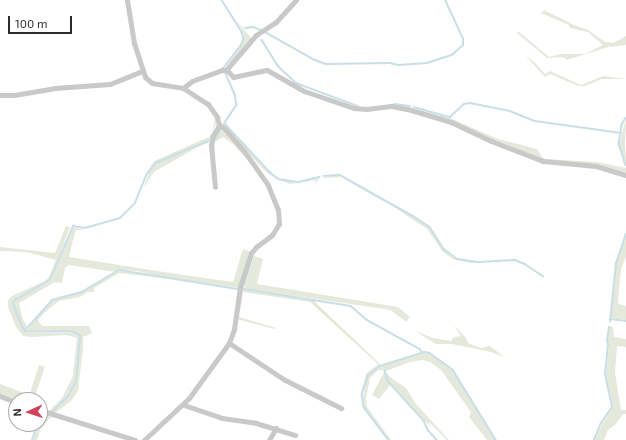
<!DOCTYPE html>
<style>
body{margin:0}
#map{position:relative;width:626px;height:440px;overflow:hidden;background:#fff;font-family:"Exo 2",sans-serif}
div>[style]{position:absolute}
.green>*{inset:0;background:#e4e9db;transform-origin:0 0}
.stream>*{height:1.5px;margin:-0.75px;padding:0 0.75px;transform-origin:0.75px;border-radius:0.75px;background:#c9dee7}
.minor>*{height:5px;margin:-2.5px;padding:0 2.5px;transform-origin:2.5px;border-radius:2.5px;background:#c9c9c9}
span{translate:-50% -50%;white-space:nowrap;text-align:center;line-height:1.15;-webkit-text-stroke:4px #fff;paint-order:stroke}
.north{position:absolute;left:8px;top:392px;width:40px;height:40px;box-sizing:border-box;background:#fff;border:1px solid #ababab;border-radius:50%;rotate:267deg;font-size:11px;font-weight:700;line-height:16px;text-align:center;color:#2c2c2c}
.north::after{content:'';display:block;margin:auto;width:14px;height:18px;background:#d14157;clip-path:polygon(50% 0,100% 100%,50% 72%,0 100%)}
.scale{position:absolute;left:8px;top:16px;width:64px;height:18px;box-sizing:border-box;border:2px solid #2c2c2c;border-top:0;padding-left:5px;font-size:12px;line-height:14px;white-space:nowrap;color:#2c2c2c;-webkit-text-stroke:3px #fff;paint-order:stroke}
</style>
<div id="map">
<div class="green">
<div style="clip-path:polygon(223px 0,236px 20px,252px 39px,225px 68px,241px 46px,244px 39px,243px 31px)"></div>
<div style="clip-path:polygon(544px 10px,574px 25px,588px 30px,605px 42px,613px 43px,626px 36px,626px 45px,608px 47px,567px 60px,563px 57px,547px 58px,517px 33px,519px 32px,549px 57px,561px 54px,585px 54px,603px 45px,588px 32px,570px 28px,569px 25px,541px 13px)"></div>
<div style="clip-path:polygon(525px 55px,535px 63px,545px 74px,550px 71px,581px 85px,603px 76px,626px 79px,602px 79px,585px 86px,578px 86px,550px 74px,545px 77px)"></div>
<div style="clip-path:polygon(412px 108px,450px 118px,498px 139px,537px 149px,542px 157px,545px 159px,597px 162px,626px 168px,626px 174px,617px 171px,547px 161px)"></div>
<div style="clip-path:polygon(215px 116px,216px 123px,210px 140px,155px 163px,146px 174px,154px 161px,209px 137px,213px 130px)"></div>
<div style="clip-path:polygon(626px 119px,625px 143px,626px 164px,619px 144px)"></div>
<div style="clip-path:polygon(225px 124px,270px 173px,279px 179px,299px 182px,320px 178px,305px 194px,315px 183px,315px 180px,290px 184px,276px 179px,265px 171px,234px 138px)"></div>
<div style="clip-path:polygon(220px 127px,222px 127px,215px 139px,223px 129px,250px 161px,250px 163px,233px 144px,223px 137px,215px 142px,214px 162px,213px 144px,215px 134px)"></div>
<div style="clip-path:polygon(196px 148px,154px 172px,143px 188px,149px 173px,155px 164px)"></div>
<div style="clip-path:polygon(336px 175px,394px 205px,430px 228px,443px 249px,452px 257px,479px 263px,471px 263px,453px 259px,443px 252px,427px 229px,394px 207px,340px 177px,321px 178px)"></div>
<div style="clip-path:polygon(66px 226px,70px 227px,50px 280px,17px 297px,13px 304px,21px 327px,26px 333px,72px 333px,79px 337px,75px 381px,67px 395px,51px 412px,49px 411px,62px 398px,73px 376px,77px 338px,66px 335px,32px 337px,23px 336px,16px 327px,8px 307px,8px 300px,12px 296px,45px 281px,49px 277px,56px 260px,26px 252px,0 251px,0 247px,55px 253px)"></div>
<div style="clip-path:polygon(73px 227px,84px 230px,77px 230px,75px 232px,69px 257px,170px 273px,233px 282px,242px 252px,244px 249px,250px 252px,239px 288px,169px 278px,137px 271px,119px 270px,116px 272px,69px 265px,65px 268px,62px 283px,55px 282px,19px 303px,23px 320px,28px 327px,52px 300px,82px 292px,119px 271px,169px 279px,119px 273px,94px 288px,94px 292px,88px 292px,80px 297px,59px 301px,44px 313px,38px 320px,42px 326px,89px 326px,92px 333px,83px 337px,83px 349px,78px 391px,71px 401px,54px 414px,51px 413px,68px 396px,76px 381px,80px 336px,72px 332px,26px 332px,22px 327px,14px 304px,18px 298px,51px 281px)"></div>
<div style="clip-path:polygon(626px 236px,626px 257px,621px 269px,618px 302px,619px 304px,626px 306px,626px 320px,611px 318px,616px 263px)"></div>
<div style="clip-path:polygon(251px 255px,253px 255px,243px 284px,242px 290px,313px 300px,380px 364px,368px 374px,361px 397px,360px 396px,366px 374px,378px 364px,310px 302px,243px 292px,239px 317px,276px 328px,274px 329px,237px 319px,241px 287px)"></div>
<div style="clip-path:polygon(254px 256px,263px 259px,257px 284px,398px 307px,410px 317px,406px 322px,392px 311px,386px 309px,245px 289px,245px 284px)"></div>
<div style="clip-path:polygon(454px 325px,466px 338px,468px 343px,481px 348px,490px 346px,504px 357px,491px 352px,452px 344px,436px 344px,415px 331px,433px 338px,451px 341px,454px 337px,461px 336px)"></div>
<div style="clip-path:polygon(610px 326px,613px 327px,614px 337px,626px 339px,626px 347px,617px 346px,615px 373px,621px 410px,626px 410px,626px 414px,623px 414px,615px 425px,608px 430px,604px 440px,595px 440px,602px 424px,613px 407px,606px 374px,609px 347px,607px 340px)"></div>
<div style="clip-path:polygon(422px 353px,430px 354px,452px 370px,496px 440px,487px 440px,469px 417px,471px 412px,441px 370px,430px 362px,423px 360px,410px 362px,386px 371px,378px 370px,370px 378px,366px 399px,367px 407px,391px 440px,388px 440px,365px 410px,363px 399px,367px 379px,369px 375px,376px 368px)"></div>
<div style="left:39px;top:365px;width:6px;height:28px;rotate:18deg"></div>
<div style="clip-path:polygon(385px 370px,386px 373px,385px 377px,391px 384px,379px 399px,372px 395px)"></div>
<div style="clip-path:polygon(387px 373px,390px 377px,406px 388px,416px 404px,449px 440px,447px 440px,428px 421px,431px 427px,403px 399px,387px 379px)"></div>
<div style="clip-path:polygon(0 384px,24px 393px,22px 400px,0 395px)"></div>
<div style="clip-path:polygon(48px 415px,53px 417px,50px 418px,40px 430px,37px 440px,33px 440px,40px 423px)"></div>
</div>
<div class="stream">
<div style="left:222px;top:0;width:38px;rotate:58deg"></div>
<div style="left:242px;top:32px;width:7px;rotate:74deg"></div>
<div style="left:244px;top:39px;width:8px;rotate:113deg"></div>
<div style="left:241px;top:46px;width:28px;rotate:128deg"></div>
<div style="left:245px;top:28px;width:8px;rotate:-7deg"></div>
<div style="left:253px;top:27px;width:9px;rotate:21deg"></div>
<div style="left:265px;top:32px;width:57px;rotate:29.2deg"></div>
<div style="left:315px;top:60px;width:12px;rotate:20deg"></div>
<div style="left:326px;top:64px;width:64px;rotate:-0.9deg"></div>
<div style="left:390px;top:63px;width:9px;rotate:13deg"></div>
<div style="left:399px;top:65px;width:28px;rotate:-4deg"></div>
<div style="left:427px;top:63px;width:26px;rotate:-18deg"></div>
<div style="left:452px;top:55px;width:15px;rotate:-42deg"></div>
<div style="left:463px;top:45px;width:6px;rotate:-90deg"></div>
<div style="left:463px;top:39px;width:43px;rotate:-114.8deg"></div>
<div style="left:262px;top:40px;width:31px;rotate:58deg"></div>
<div style="left:278px;top:66px;width:25px;rotate:43deg"></div>
<div style="left:296px;top:83px;width:66px;rotate:20.4deg"></div>
<div style="left:225px;top:71px;width:25px;rotate:67deg"></div>
<div style="left:235px;top:94px;width:11px;rotate:80deg"></div>
<div style="left:237px;top:105px;width:22px;rotate:124deg"></div>
<div style="left:225px;top:123px;width:6px;rotate:51deg"></div>
<div style="left:229px;top:128px;width:62px;rotate:47deg"></div>
<div style="left:271px;top:173px;width:10px;rotate:37deg"></div>
<div style="left:279px;top:179px;width:20px;rotate:9deg"></div>
<div style="left:299px;top:182px;width:21px;rotate:-14deg"></div>
<div style="left:394px;top:104px;width:16px;rotate:7deg"></div>
<div style="left:414px;top:107px;width:37px;rotate:16deg"></div>
<div style="left:450px;top:117px;width:19px;rotate:-43deg"></div>
<div style="left:464px;top:104px;width:6px;rotate:-9deg"></div>
<div style="left:470px;top:103px;width:41px;rotate:11.3deg"></div>
<div style="left:510px;top:111px;width:27px;rotate:22deg"></div>
<div style="left:535px;top:121px;width:87px;rotate:7.9deg"></div>
<div style="left:626px;top:118px;width:8px;rotate:120deg"></div>
<div style="left:622px;top:125px;width:19px;rotate:99deg"></div>
<div style="left:619px;top:144px;width:22px;rotate:72deg"></div>
<div style="left:215px;top:139px;width:13px;rotate:-58deg"></div>
<div style="left:324px;top:176px;width:16px;rotate:-4deg"></div>
<div style="left:340px;top:175px;width:84px;rotate:29.3deg"></div>
<div style="left:413px;top:216px;width:20px;rotate:33deg"></div>
<div style="left:430px;top:227px;width:25px;rotate:58deg"></div>
<div style="left:443px;top:248px;width:18px;rotate:38deg"></div>
<div style="left:457px;top:259px;width:22px;rotate:8deg"></div>
<div style="left:479px;top:262px;width:36px;rotate:-3deg"></div>
<div style="left:515px;top:260px;width:11px;rotate:22deg"></div>
<div style="left:525px;top:264px;width:22px;rotate:34deg"></div>
<div style="left:253px;top:256px;width:34px;rotate:107deg"></div>
<div style="left:243px;top:289px;width:109px;rotate:8.9deg"></div>
<div style="left:351px;top:306px;width:21px;rotate:41deg"></div>
<div style="left:367px;top:320px;width:60px;rotate:28.7deg"></div>
<div style="left:420px;top:349px;width:4px;rotate:56deg"></div>
<div style="left:610px;top:319px;width:16px;rotate:7deg"></div>
<div style="left:610px;top:322px;width:59px;rotate:-84.2deg"></div>
<div style="left:616px;top:263px;width:31px;rotate:-71deg"></div>
<div style="left:28px;top:327px;width:36px;rotate:-48deg"></div>
<div style="left:52px;top:300px;width:31px;rotate:-15deg"></div>
<div style="left:82px;top:292px;width:43px;rotate:-30.7deg"></div>
<div style="left:119px;top:270px;width:121px;rotate:9.1deg"></div>
<div style="left:385px;top:370px;width:11px;rotate:75deg"></div>
<div style="left:388px;top:381px;width:54px;rotate:48deg"></div>
<div style="left:424px;top:421px;width:10px;rotate:66deg"></div>
<div style="left:428px;top:430px;width:13px;rotate:48deg"></div>
<div style="left:52px;top:412px;width:23px;rotate:-45deg"></div>
<div style="left:68px;top:396px;width:17px;rotate:-62deg"></div>
<div style="left:76px;top:381px;width:45px;rotate:-84.9deg"></div>
<div style="left:80px;top:336px;width:9px;rotate:-153deg"></div>
<div style="left:72px;top:332px;width:46px;rotate:180deg"></div>
<div style="left:26px;top:332px;width:6px;rotate:-129deg"></div>
<div style="left:22px;top:327px;width:25px;rotate:-111deg"></div>
<div style="left:13px;top:304px;width:4px;rotate:-63deg"></div>
<div style="left:15px;top:300px;width:40px;rotate:-29.7deg"></div>
<div style="left:50px;top:280px;width:59px;rotate:-66.9deg"></div>
<div style="left:73px;top:226px;width:12px;rotate:9deg"></div>
<div style="left:85px;top:228px;width:36px;rotate:-16deg"></div>
<div style="left:120px;top:218px;width:21px;rotate:-45deg"></div>
<div style="left:135px;top:203px;width:31px;rotate:-68deg"></div>
<div style="left:147px;top:174px;width:14px;rotate:-51deg"></div>
<div style="left:156px;top:163px;width:57px;rotate:-22.5deg"></div>
<div style="left:40px;top:422px;width:11px;rotate:-41deg"></div>
<div style="left:32px;top:440px;width:17px;rotate:-69deg"></div>
<div style="left:388px;top:440px;width:38px;rotate:-127deg"></div>
<div style="left:365px;top:410px;width:5px;rotate:-112deg"></div>
<div style="left:363px;top:405px;width:11px;rotate:-95deg"></div>
<div style="left:362px;top:394px;width:20px;rotate:-72deg"></div>
<div style="left:368px;top:375px;width:15px;rotate:-37deg"></div>
<div style="left:380px;top:366px;width:46px;rotate:-17.7deg"></div>
<div style="left:424px;top:352px;width:6px;rotate:9deg"></div>
<div style="left:430px;top:353px;width:29px;rotate:36deg"></div>
<div style="left:453px;top:370px;width:82px;rotate:58.4deg"></div>
<div style="left:594px;top:440px;width:18px;rotate:-68deg"></div>
<div style="left:601px;top:423px;width:19px;rotate:-55deg"></div>
<div style="left:612px;top:407px;width:34px;rotate:-102deg"></div>
<div style="left:605px;top:374px;width:27px;rotate:-84deg"></div>
<div style="left:608px;top:347px;width:7px;rotate:-98deg"></div>
<div style="left:607px;top:340px;width:13px;rotate:-81deg"></div>
</div>
<div class="minor">
<div style="left:127px;top:0;width:44px;rotate:80.8deg"></div>
<div style="left:134px;top:43px;width:36px;rotate:72deg"></div>
<div style="left:145px;top:77px;width:9px;rotate:41deg"></div>
<div style="left:152px;top:83px;width:31px;rotate:9deg"></div>
<div style="left:183px;top:88px;width:30px;rotate:33deg"></div>
<div style="left:208px;top:104px;width:16px;rotate:55deg"></div>
<div style="left:217px;top:117px;width:8px;rotate:76deg"></div>
<div style="left:219px;top:125px;width:13px;rotate:119deg"></div>
<div style="left:213px;top:136px;width:9px;rotate:103deg"></div>
<div style="left:211px;top:145px;width:42px;rotate:84.6deg"></div>
<div style="left:226px;top:70px;width:46px;rotate:-49.4deg"></div>
<div style="left:256px;top:35px;width:24px;rotate:-33deg"></div>
<div style="left:276px;top:22px;width:30px;rotate:-48deg"></div>
<div style="left:183px;top:88px;width:11px;rotate:-38deg"></div>
<div style="left:192px;top:81px;width:33px;rotate:-20deg"></div>
<div style="left:223px;top:70px;width:5px;rotate:11deg"></div>
<div style="left:228px;top:71px;width:8px;rotate:50deg"></div>
<div style="left:233px;top:77px;width:35px;rotate:-12deg"></div>
<div style="left:267px;top:70px;width:43px;rotate:29.6deg"></div>
<div style="left:304px;top:91px;width:53px;rotate:18.8deg"></div>
<div style="left:354px;top:108px;width:12px;rotate:5deg"></div>
<div style="left:366px;top:109px;width:25px;rotate:-7deg"></div>
<div style="left:391px;top:106px;width:20px;rotate:11deg"></div>
<div style="left:411px;top:110px;width:42px;rotate:16.7deg"></div>
<div style="left:451px;top:122px;width:44px;rotate:25.4deg"></div>
<div style="left:491px;top:141px;width:56px;rotate:21deg"></div>
<div style="left:543px;top:161px;width:53px;rotate:5.4deg"></div>
<div style="left:596px;top:166px;width:31px;rotate:17deg"></div>
<div style="left:0;top:95px;width:14px"></div>
<div style="left:14px;top:95px;width:42px;rotate:-9.7deg"></div>
<div style="left:55px;top:88px;width:55px;rotate:-4.2deg"></div>
<div style="left:110px;top:84px;width:35px;rotate:-22deg"></div>
<div style="left:229px;top:343px;width:67px;rotate:33.5deg"></div>
<div style="left:285px;top:380px;width:63px;rotate:26.6deg"></div>
<div style="left:0;top:396px;width:17px;rotate:21deg"></div>
<div style="left:184px;top:405px;width:40px;rotate:18.9deg"></div>
<div style="left:222px;top:418px;width:34px;rotate:8deg"></div>
<div style="left:256px;top:423px;width:41px;rotate:17.1deg"></div>
<div style="left:40px;top:410px;width:100px;rotate:17.5deg"></div>
<div style="left:144px;top:440px;width:62px;rotate:-43deg"></div>
<div style="left:189px;top:398px;width:68px;rotate:-54deg"></div>
<div style="left:229px;top:343px;width:15px;rotate:-70deg"></div>
<div style="left:234px;top:329px;width:42px;rotate:-81.9deg"></div>
<div style="left:240px;top:287px;width:36px;rotate:-72deg"></div>
<div style="left:251px;top:253px;width:8px;rotate:-50deg"></div>
<div style="left:256px;top:247px;width:20px;rotate:-37deg"></div>
<div style="left:272px;top:235px;width:13px;rotate:-58deg"></div>
<div style="left:279px;top:224px;width:14px;rotate:-94deg"></div>
<div style="left:278px;top:210px;width:27px;rotate:-112deg"></div>
<div style="left:268px;top:185px;width:42px;rotate:-125.2deg"></div>
<div style="left:244px;top:151px;width:32px;rotate:-131deg"></div>
<div style="left:223px;top:127px;width:4px;rotate:-153deg"></div>
<div style="left:269px;top:440px;width:14px;rotate:-60deg"></div>
</div>
<div class="north">N</div>
<div class="scale">100 m</div>
</div>
